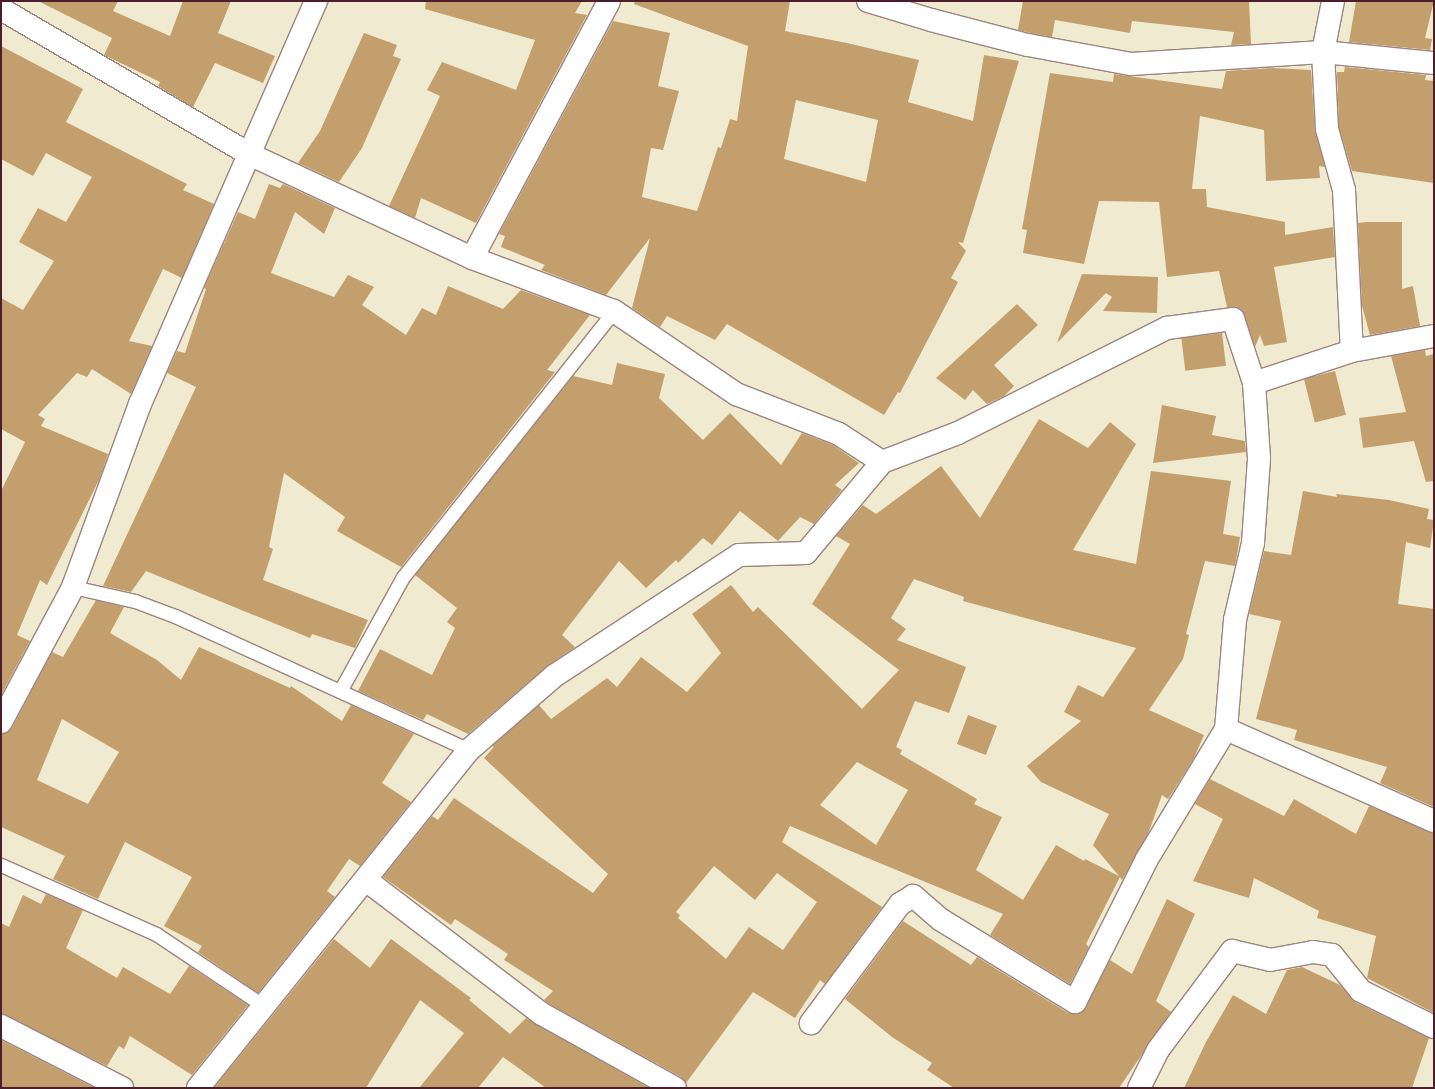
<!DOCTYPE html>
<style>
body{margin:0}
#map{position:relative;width:1435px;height:1089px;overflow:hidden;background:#f0ead0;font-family:Pangolin,sans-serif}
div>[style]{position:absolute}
.building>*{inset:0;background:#c39f6d;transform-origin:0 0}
.roads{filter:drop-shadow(1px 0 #9d847e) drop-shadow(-1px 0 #9d847e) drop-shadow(0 1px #9d847e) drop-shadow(0 -1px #9d847e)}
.service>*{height:13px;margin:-6.5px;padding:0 6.5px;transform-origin:6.5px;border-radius:6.5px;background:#fff}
.minor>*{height:22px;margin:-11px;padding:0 11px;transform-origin:11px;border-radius:11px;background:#fff}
span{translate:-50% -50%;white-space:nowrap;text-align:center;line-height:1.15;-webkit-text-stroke:3px #fbf7ec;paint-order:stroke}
.frame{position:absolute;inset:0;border:2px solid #4a1f2b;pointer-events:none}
</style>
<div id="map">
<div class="building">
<div style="clip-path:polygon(38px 1px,118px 1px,113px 11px,170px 36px,183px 1px,231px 1px,218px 33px,275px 56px,263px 83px,215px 63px,193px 107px,158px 86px,160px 82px,104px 55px,112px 38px)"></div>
<div style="clip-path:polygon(426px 1px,582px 1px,575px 13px,587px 15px,476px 223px,421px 198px,415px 218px,389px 206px,440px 96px,427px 90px,442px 62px,516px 90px,535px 40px,425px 9px)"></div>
<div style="clip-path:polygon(evenodd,635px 1px,790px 1px,785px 31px,847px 43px,919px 60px,908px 102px,973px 121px,984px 55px,1019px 61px,963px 243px,958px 242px,966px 251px,951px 278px,958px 282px,900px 393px,898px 392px,884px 415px,727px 324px,715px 340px,667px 316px,660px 327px,632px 308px,650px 238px,606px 295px,541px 270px,545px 265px,501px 247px,505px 236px,499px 234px,613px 21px,670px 33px,658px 86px,679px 91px,663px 150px,651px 148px,642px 197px,697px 211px,718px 147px,721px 148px,730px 119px,737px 121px,748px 46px,634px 4px,635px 1px,796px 100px,878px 120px,866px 182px,784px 159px,796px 100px)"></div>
<div style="clip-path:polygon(1023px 1px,1249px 1px,1251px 44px,1231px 45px,1234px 32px,1132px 21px,1130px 33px,1055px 20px,1052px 37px,1031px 33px,1018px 30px)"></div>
<div style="clip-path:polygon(1356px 1px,1434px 1px,1425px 38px,1432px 39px,1430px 50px,1349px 42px)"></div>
<div style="clip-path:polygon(364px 33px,397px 45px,393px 56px,401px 59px,362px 148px,339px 182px,298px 163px,320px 131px)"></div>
<div style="clip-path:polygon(1px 46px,83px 89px,66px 122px,187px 184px,183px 190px,214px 204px,182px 278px,163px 269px,129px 341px,152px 346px,131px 394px,92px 369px,87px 377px,77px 373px,38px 415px,45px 419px,41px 426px,108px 454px,100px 478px,47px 585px,40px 580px,17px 635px,30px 641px,1px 695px,1px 491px,25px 442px,1px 429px,1px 298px,23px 310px,54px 261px,19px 242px,38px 208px,66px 222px,92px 177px,46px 153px,33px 176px,1px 159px)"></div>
<div style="clip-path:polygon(1345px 67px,1426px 75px,1425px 80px,1434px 81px,1434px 183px,1352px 171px,1339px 127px,1337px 72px,1344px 72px)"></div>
<div style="clip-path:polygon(1273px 68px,1311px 70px,1315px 130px,1325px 167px,1319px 166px,1320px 178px,1266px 181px,1264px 130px,1200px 116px,1192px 189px,1206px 189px,1207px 207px,1285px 222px,1285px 235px,1333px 227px,1335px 257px,1274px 267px,1287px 342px,1264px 346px,1260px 335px,1255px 347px,1242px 310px,1237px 307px,1227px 307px,1219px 271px,1167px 277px,1159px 202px,1099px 201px,1084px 264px,1023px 253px,1027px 230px,1022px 229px,1050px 73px,1113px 82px,1114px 74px,1222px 89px,1226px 71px)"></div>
<div style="clip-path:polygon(269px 184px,280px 188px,283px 184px,335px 208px,324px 234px,295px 212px,271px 273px,334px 297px,348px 275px,374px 287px,362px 305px,406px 335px,422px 308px,436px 315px,448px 286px,503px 309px,521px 290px,590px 315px,547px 370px,555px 372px,401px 567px,337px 531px,345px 517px,284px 473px,269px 547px,273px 549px,263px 580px,368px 620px,355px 648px,312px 634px,310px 638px,146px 571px,131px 592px,103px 586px,196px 387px,167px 373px,177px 351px,185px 353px,206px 289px,204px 288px,238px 212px,255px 219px)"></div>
<div style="clip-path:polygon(1367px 222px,1402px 222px,1402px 289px,1413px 286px,1420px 326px,1370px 335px,1362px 306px,1358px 223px)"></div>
<div style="clip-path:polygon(1082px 274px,1158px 277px,1157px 313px,1103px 311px,1112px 297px,1106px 293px,1057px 343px)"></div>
<div style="clip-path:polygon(1017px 304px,1038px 325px,994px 365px,1014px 386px,1004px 396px,987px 404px,973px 390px,965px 400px,936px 378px)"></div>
<div style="left:1222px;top:333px;width:33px;height:41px;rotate:83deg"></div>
<div style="clip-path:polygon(1425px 350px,1426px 356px,1434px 354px,1434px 481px,1426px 482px,1414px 441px,1363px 448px,1359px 418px,1406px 412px,1391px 356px)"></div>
<div style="clip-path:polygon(617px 363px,665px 374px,659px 398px,703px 440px,730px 413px,781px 465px,802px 433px,833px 445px,859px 463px,835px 485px,842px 490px,814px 524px,800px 517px,778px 541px,740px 511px,712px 545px,703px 538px,678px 563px,676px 560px,646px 588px,619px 561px,562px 635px,575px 647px,546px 667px,468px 734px,427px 714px,423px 720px,358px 691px,380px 649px,432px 675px,455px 628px,447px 622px,457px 608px,415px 575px,573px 376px,612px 385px)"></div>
<div style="left:1335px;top:371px;width:45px;height:32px;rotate:76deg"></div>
<div style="clip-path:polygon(1162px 405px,1216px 416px,1212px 435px,1245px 441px,1246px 452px,1153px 463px)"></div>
<div style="clip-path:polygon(evenodd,1039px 419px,1088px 448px,1110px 422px,1136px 444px,1073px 550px,1136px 564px,1151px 471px,1231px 481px,1223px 534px,1240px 537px,1235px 566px,1205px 561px,1186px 634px,1189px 635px,1183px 659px,1149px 710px,1204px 735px,1194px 758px,1172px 793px,1168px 799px,1162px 795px,1148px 834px,1122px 880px,1120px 877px,1086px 944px,1089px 947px,1070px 984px,990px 935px,1003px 914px,790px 826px,782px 842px,882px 907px,825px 984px,820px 980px,795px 1018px,753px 992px,686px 1083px,681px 1077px,549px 1004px,544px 1000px,553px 991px,504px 960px,508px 954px,455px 919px,451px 925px,383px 877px,432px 816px,438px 820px,454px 798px,593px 893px,608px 874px,484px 758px,494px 747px,492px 746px,539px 705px,551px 719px,607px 678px,617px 687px,641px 657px,687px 692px,721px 653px,692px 614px,731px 585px,753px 612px,758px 607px,862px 709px,899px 670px,812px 604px,850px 544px,836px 536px,863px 505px,876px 514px,941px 466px,980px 518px,1039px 419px,914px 579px,964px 597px,963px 601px,1136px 648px,1103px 697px,1078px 685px,1064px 712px,1081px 721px,1027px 766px,1041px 782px,1109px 814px,1093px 845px,1119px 876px,1085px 859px,1084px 861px,1056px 845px,1023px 900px,976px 870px,1002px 817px,974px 804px,977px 799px,900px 754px,902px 750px,896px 747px,915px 701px,949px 713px,966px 667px,897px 640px,906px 629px,891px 618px,914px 579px,1039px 419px,857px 762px,908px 790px,876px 845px,820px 805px,857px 762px,1039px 419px,714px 866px,755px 900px,777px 873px,817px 902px,783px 950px,749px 927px,726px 959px,678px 918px,680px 915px,676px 912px,714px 866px)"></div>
<div style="clip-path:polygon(1303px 491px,1337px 497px,1336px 494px,1389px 500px,1429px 509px,1427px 519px,1434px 520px,1430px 548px,1406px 542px,1398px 604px,1434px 609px,1434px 807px,1380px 783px,1387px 767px,1294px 740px,1297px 730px,1256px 719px,1281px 621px,1249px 614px,1264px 551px,1291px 555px)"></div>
<div style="clip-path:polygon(evenodd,96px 600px,124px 607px,110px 633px,157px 660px,181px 680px,199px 647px,290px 688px,291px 686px,342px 721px,351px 705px,414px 734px,382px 783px,411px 802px,360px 866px,349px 859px,327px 891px,335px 897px,258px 993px,198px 952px,202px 946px,164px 926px,192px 877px,125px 842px,98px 899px,53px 879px,65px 856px,1px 827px,1px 734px,12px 728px,52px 652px,63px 657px,96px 600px,62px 719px,119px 752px,88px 804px,37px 780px,62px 719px)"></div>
<div style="left:968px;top:715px;width:31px;height:31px;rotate:21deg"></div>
<div style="clip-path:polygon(1210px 779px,1284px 816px,1294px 799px,1356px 834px,1369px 806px,1434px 833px,1434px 1013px,1367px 978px,1376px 936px,1317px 918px,1319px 911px,1254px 878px,1249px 898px,1193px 881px,1223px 819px,1195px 804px)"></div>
<div style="clip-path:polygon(46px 894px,83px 910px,66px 948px,117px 978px,123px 967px,170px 994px,189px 966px,248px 1005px,192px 1075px,130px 1036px,124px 1049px,119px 1046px,107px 1066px,1px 1014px,1px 923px,9px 927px,23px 895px,41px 904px)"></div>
<div style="clip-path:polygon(1167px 899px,1195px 914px,1156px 1001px,1171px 1012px,1119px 1088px,954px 1088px,927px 1070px,932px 1063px,892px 1037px,845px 999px,903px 921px,971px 965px,977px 957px,1068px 1013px,1081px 1013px,1110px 960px,1132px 974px)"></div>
<div style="clip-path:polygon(334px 939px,370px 968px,391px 939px,471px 998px,469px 1000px,510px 1034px,526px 1018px,649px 1088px,546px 1088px,503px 1057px,478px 1088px,419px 1088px,464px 1033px,420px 1000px,366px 1088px,214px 1088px)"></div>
<div style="clip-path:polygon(1302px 967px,1340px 985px,1355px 1002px,1429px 1038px,1412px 1088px,1184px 1088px,1206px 1042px,1233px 995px,1266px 1014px,1287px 970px)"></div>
<div style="clip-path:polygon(1px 1040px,95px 1088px,1px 1088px)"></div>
</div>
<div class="roads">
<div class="service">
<div style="left:73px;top:587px;width:64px;rotate:12.7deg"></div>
<div style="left:135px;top:601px;width:43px;rotate:20.6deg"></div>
<div style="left:175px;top:616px;width:323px;rotate:24.5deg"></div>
<div style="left:340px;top:691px;width:130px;rotate:-61.1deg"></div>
<div style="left:403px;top:577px;width:340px;rotate:-51.6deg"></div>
<div style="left:1px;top:865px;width:170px;rotate:24deg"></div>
<div style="left:156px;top:934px;width:130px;rotate:33.7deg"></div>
</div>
<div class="minor">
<div style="left:868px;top:1px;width:66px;rotate:16.8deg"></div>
<div style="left:931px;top:20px;width:100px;rotate:14.5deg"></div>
<div style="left:1028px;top:45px;width:105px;rotate:10.5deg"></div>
<div style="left:1131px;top:64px;width:192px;rotate:-3.6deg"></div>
<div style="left:1323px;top:52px;width:112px;rotate:5.7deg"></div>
<div style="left:1333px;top:1px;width:52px;rotate:101.1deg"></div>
<div style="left:1323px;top:52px;width:77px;rotate:87deg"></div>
<div style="left:1327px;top:129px;width:63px;rotate:74.4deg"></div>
<div style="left:1344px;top:190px;width:161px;rotate:87.2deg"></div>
<div style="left:1px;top:9px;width:287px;rotate:30.3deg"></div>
<div style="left:249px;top:154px;width:246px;rotate:25deg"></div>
<div style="left:472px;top:258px;width:152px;rotate:20.5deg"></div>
<div style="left:614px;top:311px;width:148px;rotate:34.2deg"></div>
<div style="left:736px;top:394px;width:110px;rotate:21.2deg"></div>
<div style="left:839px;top:434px;width:51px;rotate:33.1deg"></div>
<div style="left:472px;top:258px;width:291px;rotate:-61.9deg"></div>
<div style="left:1254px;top:383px;width:103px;rotate:-18.1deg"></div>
<div style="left:1352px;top:351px;width:83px;rotate:-10.4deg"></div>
<div style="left:1px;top:722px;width:153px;rotate:-61.9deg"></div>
<div style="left:73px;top:587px;width:195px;rotate:-69.9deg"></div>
<div style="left:140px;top:404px;width:440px;rotate:-66.4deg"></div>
<div style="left:1226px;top:729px;width:227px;rotate:23.9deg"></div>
<div style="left:366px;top:880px;width:221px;rotate:37.3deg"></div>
<div style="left:542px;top:1014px;width:152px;rotate:29.1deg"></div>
<div style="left:1px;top:1026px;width:136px;rotate:27.1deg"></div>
<div style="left:198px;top:1088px;width:433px;rotate:-51.3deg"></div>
<div style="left:469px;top:750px;width:113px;rotate:-41deg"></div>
<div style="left:554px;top:676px;width:221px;rotate:-33.2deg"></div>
<div style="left:739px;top:555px;width:67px;rotate:-1.7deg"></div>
<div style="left:806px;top:553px;width:119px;rotate:-50.1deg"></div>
<div style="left:882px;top:462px;width:81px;rotate:-20.9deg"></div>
<div style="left:958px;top:433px;width:234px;rotate:-26.7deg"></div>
<div style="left:1167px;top:328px;width:67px;rotate:-7.8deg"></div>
<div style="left:1233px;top:319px;width:67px;rotate:71.8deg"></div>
<div style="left:1254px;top:383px;width:76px;rotate:86.2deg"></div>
<div style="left:1259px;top:459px;width:84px;rotate:94.1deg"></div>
<div style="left:1253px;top:543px;width:79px;rotate:103.2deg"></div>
<div style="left:1235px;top:620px;width:109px;rotate:94.7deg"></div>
<div style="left:1226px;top:729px;width:152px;rotate:121.3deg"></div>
<div style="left:1147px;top:859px;width:160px;rotate:116.7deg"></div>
<div style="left:1075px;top:1002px;width:157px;rotate:-148.5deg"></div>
<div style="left:941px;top:920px;width:37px;rotate:-139deg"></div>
<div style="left:913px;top:896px;width:15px;rotate:148deg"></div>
<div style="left:900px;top:904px;width:149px;rotate:126.8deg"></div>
<div style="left:1139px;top:1088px;width:42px;rotate:-63.4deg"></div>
<div style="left:1158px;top:1050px;width:124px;rotate:-53.2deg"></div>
<div style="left:1232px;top:951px;width:39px;rotate:13deg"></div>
<div style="left:1270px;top:960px;width:44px;rotate:-10.5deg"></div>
<div style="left:1313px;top:952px;width:19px;rotate:9deg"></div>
<div style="left:1332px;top:955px;width:46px;rotate:51.1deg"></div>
<div style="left:1361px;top:991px;width:81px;rotate:26.3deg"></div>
</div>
</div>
<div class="frame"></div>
</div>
